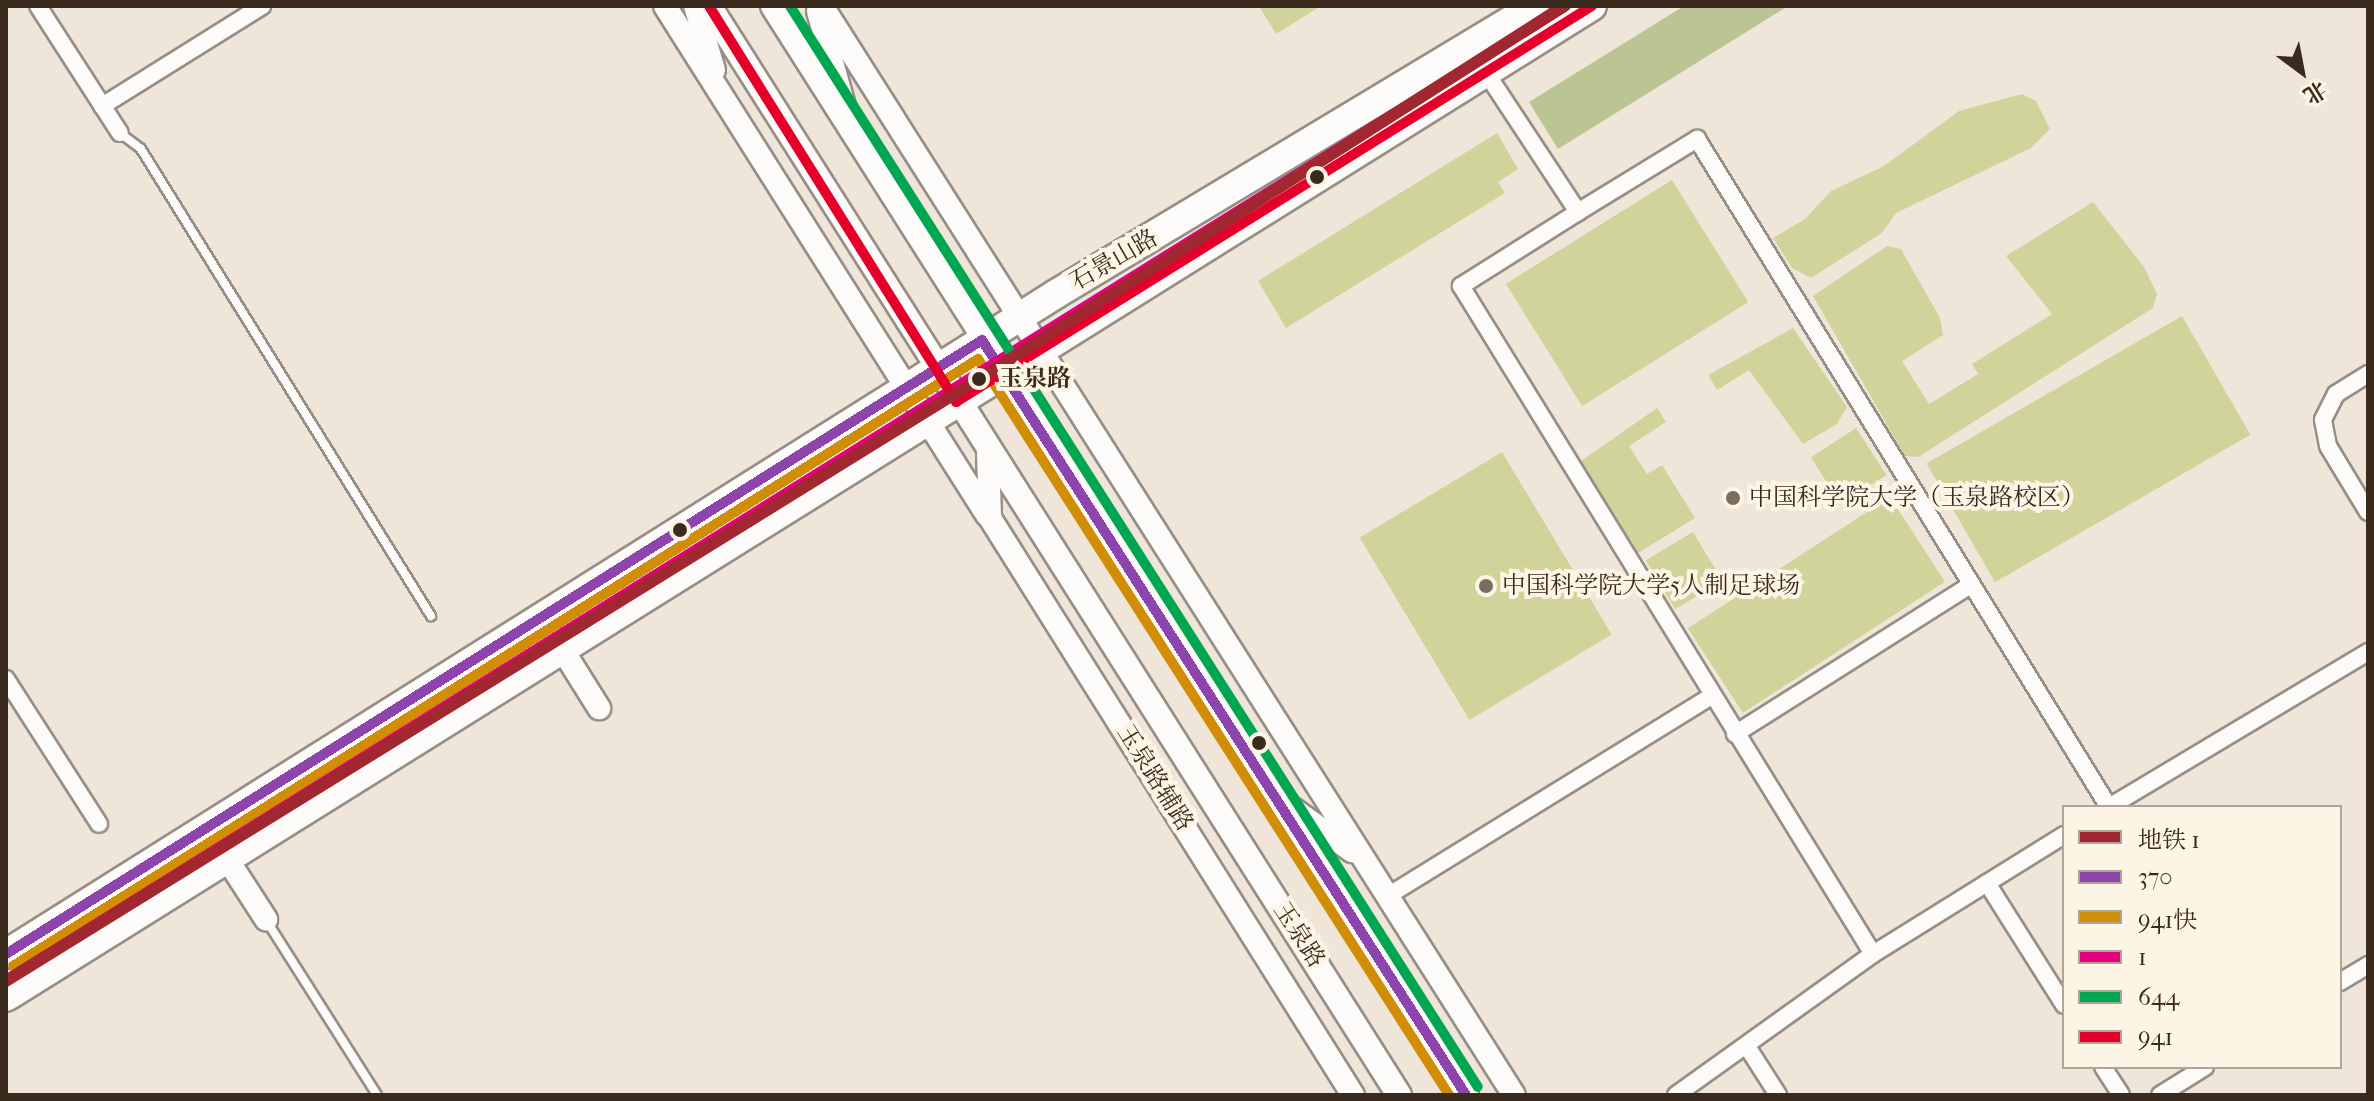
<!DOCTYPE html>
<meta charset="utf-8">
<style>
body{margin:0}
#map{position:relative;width:2374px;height:1101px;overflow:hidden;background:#efe6d9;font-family:"IM FELL French Canon","Noto Serif SC",serif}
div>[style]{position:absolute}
.green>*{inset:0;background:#d0d49b;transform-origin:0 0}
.forest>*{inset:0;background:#bbc594}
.roads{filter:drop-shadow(2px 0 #968f86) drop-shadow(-2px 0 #968f86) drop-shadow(0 2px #968f86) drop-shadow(0 -2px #968f86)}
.lane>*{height:8px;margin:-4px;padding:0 4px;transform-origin:4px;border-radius:4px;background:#fdfbf9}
.street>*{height:16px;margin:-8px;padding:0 8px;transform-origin:8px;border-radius:8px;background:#fdfbf9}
.secondary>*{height:22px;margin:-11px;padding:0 11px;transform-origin:11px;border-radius:11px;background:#fdfbf9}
.primary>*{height:24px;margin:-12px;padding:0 12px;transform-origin:12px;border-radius:12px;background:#fdfbf9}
.highway>*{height:28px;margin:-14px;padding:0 14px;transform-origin:14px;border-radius:14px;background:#fdfbf9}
.bus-1>*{height:10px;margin:-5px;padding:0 5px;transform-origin:5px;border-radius:5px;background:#8e44ad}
.bus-2>*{height:10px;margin:-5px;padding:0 5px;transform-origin:5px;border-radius:5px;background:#d18d06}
.bus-3>*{height:10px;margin:-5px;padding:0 5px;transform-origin:5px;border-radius:5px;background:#e5007d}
.bus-4>*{height:10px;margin:-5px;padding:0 5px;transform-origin:5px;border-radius:5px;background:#00a651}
.bus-5>*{height:10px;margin:-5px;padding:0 5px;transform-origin:5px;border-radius:5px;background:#e4002b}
.metro-1>*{height:12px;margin:-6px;padding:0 6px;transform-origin:6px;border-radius:6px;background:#a12830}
.dots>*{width:22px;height:22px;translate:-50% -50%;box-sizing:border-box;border:4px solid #fcf5e5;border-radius:50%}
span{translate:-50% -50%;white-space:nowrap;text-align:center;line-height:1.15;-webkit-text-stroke:8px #fcf5e5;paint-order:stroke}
.street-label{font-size:24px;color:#3b2a1e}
.stop-label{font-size:24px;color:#3b2a1e;font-weight:700}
.left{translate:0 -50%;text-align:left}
.poi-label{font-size:24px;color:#3b2a1e}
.frame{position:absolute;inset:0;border:8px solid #3b2a1e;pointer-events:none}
.legend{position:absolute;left:2062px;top:805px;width:280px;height:264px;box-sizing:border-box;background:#fcf5e5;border:2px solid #afa495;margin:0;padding:10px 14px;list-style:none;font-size:24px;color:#3b2a1e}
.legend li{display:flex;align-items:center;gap:16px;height:40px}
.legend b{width:40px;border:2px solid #afa495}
.north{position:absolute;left:2262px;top:32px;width:80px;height:80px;-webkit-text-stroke:6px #fcf5e5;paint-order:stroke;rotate:148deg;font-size:22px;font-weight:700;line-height:32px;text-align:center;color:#3b2a1e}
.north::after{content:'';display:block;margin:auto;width:28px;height:36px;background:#3b2a1e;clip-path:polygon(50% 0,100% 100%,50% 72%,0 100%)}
</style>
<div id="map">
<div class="green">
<div style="clip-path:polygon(1259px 6px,1321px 6px,1276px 34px)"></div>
<div style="clip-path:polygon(2022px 94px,2036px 101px,2050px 129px,2031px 148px,1896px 213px,1882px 233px,1811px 278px,1792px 268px,1773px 238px,1805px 219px,1831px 191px,1884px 166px,1959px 111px)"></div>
<div style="clip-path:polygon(1497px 133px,1518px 169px,1498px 182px,1505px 193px,1286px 328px,1258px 281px)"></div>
<div style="left:1672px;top:180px;width:144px;height:196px;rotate:58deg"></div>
<div style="clip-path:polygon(2093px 202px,2144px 267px,2157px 294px,2153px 308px,1918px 457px,1905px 456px,1813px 296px,1887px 246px,1901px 249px,1940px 318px,1943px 335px,1902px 361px,1929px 404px,1978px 374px,1972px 364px,2052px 314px,2006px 256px)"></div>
<div style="left:2182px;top:316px;width:137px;height:295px;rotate:60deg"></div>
<div style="clip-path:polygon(1793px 328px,1847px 407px,1837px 424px,1803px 444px,1749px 370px,1717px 390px,1708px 375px)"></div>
<div style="clip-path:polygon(1657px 408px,1666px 422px,1629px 446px,1647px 474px,1662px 465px,1695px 518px,1638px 553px,1581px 461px)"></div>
<div style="left:1856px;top:428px;width:56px;height:54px;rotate:57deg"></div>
<div style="left:1502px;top:452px;width:213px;height:166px;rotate:59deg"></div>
<div style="left:1890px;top:497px;width:101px;height:241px;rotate:57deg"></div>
<div style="left:1693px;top:532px;width:57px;height:55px;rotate:59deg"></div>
</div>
<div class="forest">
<div style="clip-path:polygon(1684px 6px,1788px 6px,1558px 149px,1529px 102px)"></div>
</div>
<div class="roads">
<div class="lane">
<div style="left:120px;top:133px;width:26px;rotate:37deg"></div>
<div style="left:141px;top:149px;width:550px;rotate:58.16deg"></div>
<div style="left:266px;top:920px;width:207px;rotate:57.6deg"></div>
</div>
<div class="street">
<div style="left:38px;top:6px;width:151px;rotate:57.2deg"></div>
<div style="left:1485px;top:71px;width:169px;rotate:56.6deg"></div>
<div style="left:102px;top:106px;width:189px;rotate:-32deg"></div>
<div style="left:2368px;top:374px;width:38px;rotate:148deg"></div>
<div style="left:2336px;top:394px;width:29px;rotate:117deg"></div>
<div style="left:2323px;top:420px;width:26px;rotate:79deg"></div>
<div style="left:2328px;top:446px;width:77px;rotate:58.8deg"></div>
<div style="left:6px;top:679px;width:172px;rotate:57.3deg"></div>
<div style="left:1735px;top:734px;width:280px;rotate:-32.3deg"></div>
<div style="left:2109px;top:807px;width:302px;rotate:-30.9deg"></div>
<div style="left:1987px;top:883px;width:144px;rotate:57.7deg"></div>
<div style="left:1386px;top:897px;width:383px;rotate:-31.7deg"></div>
<div style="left:1873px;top:954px;width:785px;rotate:-121.66deg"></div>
<div style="left:1461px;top:286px;width:138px;rotate:-32.3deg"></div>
<div style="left:1578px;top:212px;width:140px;rotate:-31.5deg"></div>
<div style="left:1697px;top:139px;width:785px;rotate:58.34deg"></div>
<div style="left:2340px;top:982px;width:33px;rotate:-31deg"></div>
<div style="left:1748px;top:1048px;width:56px;rotate:57.4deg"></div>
<div style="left:2103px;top:1067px;width:33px;rotate:57deg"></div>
<div style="left:1676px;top:1095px;width:242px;rotate:-35.6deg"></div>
<div style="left:1873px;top:954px;width:225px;rotate:-31.9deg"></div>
<div style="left:2160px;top:1095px;width:53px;rotate:-31.9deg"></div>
</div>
<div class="secondary">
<div style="left:665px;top:6px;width:602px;rotate:57.68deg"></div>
<div style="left:695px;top:6px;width:67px;rotate:73.5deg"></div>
<div style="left:822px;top:6px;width:1290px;rotate:57.57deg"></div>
<div style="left:818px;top:11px;width:109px;rotate:74.6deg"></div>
<div style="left:988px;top:453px;width:65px;rotate:88.2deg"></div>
<div style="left:990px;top:518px;width:682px;rotate:57.83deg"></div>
<div style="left:562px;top:649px;width:70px;rotate:57.9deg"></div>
<div style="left:1279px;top:799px;width:90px;rotate:35.5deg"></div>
<div style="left:227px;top:859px;width:72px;rotate:57deg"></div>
</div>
<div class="primary">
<div style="left:709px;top:6px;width:1289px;rotate:57.64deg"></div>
<div style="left:773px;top:6px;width:1291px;rotate:57.53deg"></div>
</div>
<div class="highway">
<div style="left:6px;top:954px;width:1240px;rotate:-32.15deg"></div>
<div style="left:1056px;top:294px;width:559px;rotate:-31.02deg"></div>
<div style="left:6px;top:997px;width:1870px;rotate:-32deg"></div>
</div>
</div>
<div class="bus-1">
<div style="left:6px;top:954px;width:1153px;rotate:-32.17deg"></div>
<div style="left:982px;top:340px;width:897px;rotate:57.34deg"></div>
</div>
<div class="bus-2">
<div style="left:13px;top:966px;width:1140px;rotate:-32.17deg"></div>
<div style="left:978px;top:359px;width:874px;rotate:57.38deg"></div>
</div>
<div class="bus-3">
<div style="left:6px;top:980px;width:1839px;rotate:-31.98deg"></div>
</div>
<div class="bus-4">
<div style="left:790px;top:6px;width:1281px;rotate:57.53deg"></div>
</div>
<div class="bus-5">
<div style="left:709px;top:6px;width:467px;rotate:58deg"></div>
<div style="left:956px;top:402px;width:749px;rotate:-31.91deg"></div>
</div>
<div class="metro-1">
<div style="left:6px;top:981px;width:1144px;rotate:-31.75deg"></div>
<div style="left:979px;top:379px;width:694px;rotate:-32.52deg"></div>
</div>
<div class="dots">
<div style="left:1317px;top:177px;background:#3b2a1e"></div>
<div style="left:979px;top:379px;background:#3b2a1e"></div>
<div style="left:1733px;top:498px;background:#7a6c5f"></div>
<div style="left:680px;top:530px;background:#3b2a1e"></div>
<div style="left:1486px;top:586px;background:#7a6c5f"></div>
<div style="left:1259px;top:743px;background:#3b2a1e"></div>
</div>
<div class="street-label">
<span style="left:1114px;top:260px;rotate:-30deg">石景山路</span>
<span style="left:1155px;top:778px;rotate:58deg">玉泉路辅路</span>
<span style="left:1299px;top:935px;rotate:57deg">玉泉路</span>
</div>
<div class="stop-label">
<span class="left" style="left:999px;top:379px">玉泉路</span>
</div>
<div class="poi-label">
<span class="left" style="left:1749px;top:498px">中国科学院大学（玉泉路校区）</span>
<span class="left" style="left:1502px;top:586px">中国科学院大学5人制足球场</span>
</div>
<div class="frame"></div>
<ul class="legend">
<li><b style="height:10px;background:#a12830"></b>地铁 1</li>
<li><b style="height:10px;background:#8e44ad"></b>370</li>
<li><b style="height:10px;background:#d18d06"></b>941快</li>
<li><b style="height:10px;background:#e5007d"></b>1</li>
<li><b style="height:10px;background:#00a651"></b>644</li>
<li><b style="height:10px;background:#e4002b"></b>941</li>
</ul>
<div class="north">北</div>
</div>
